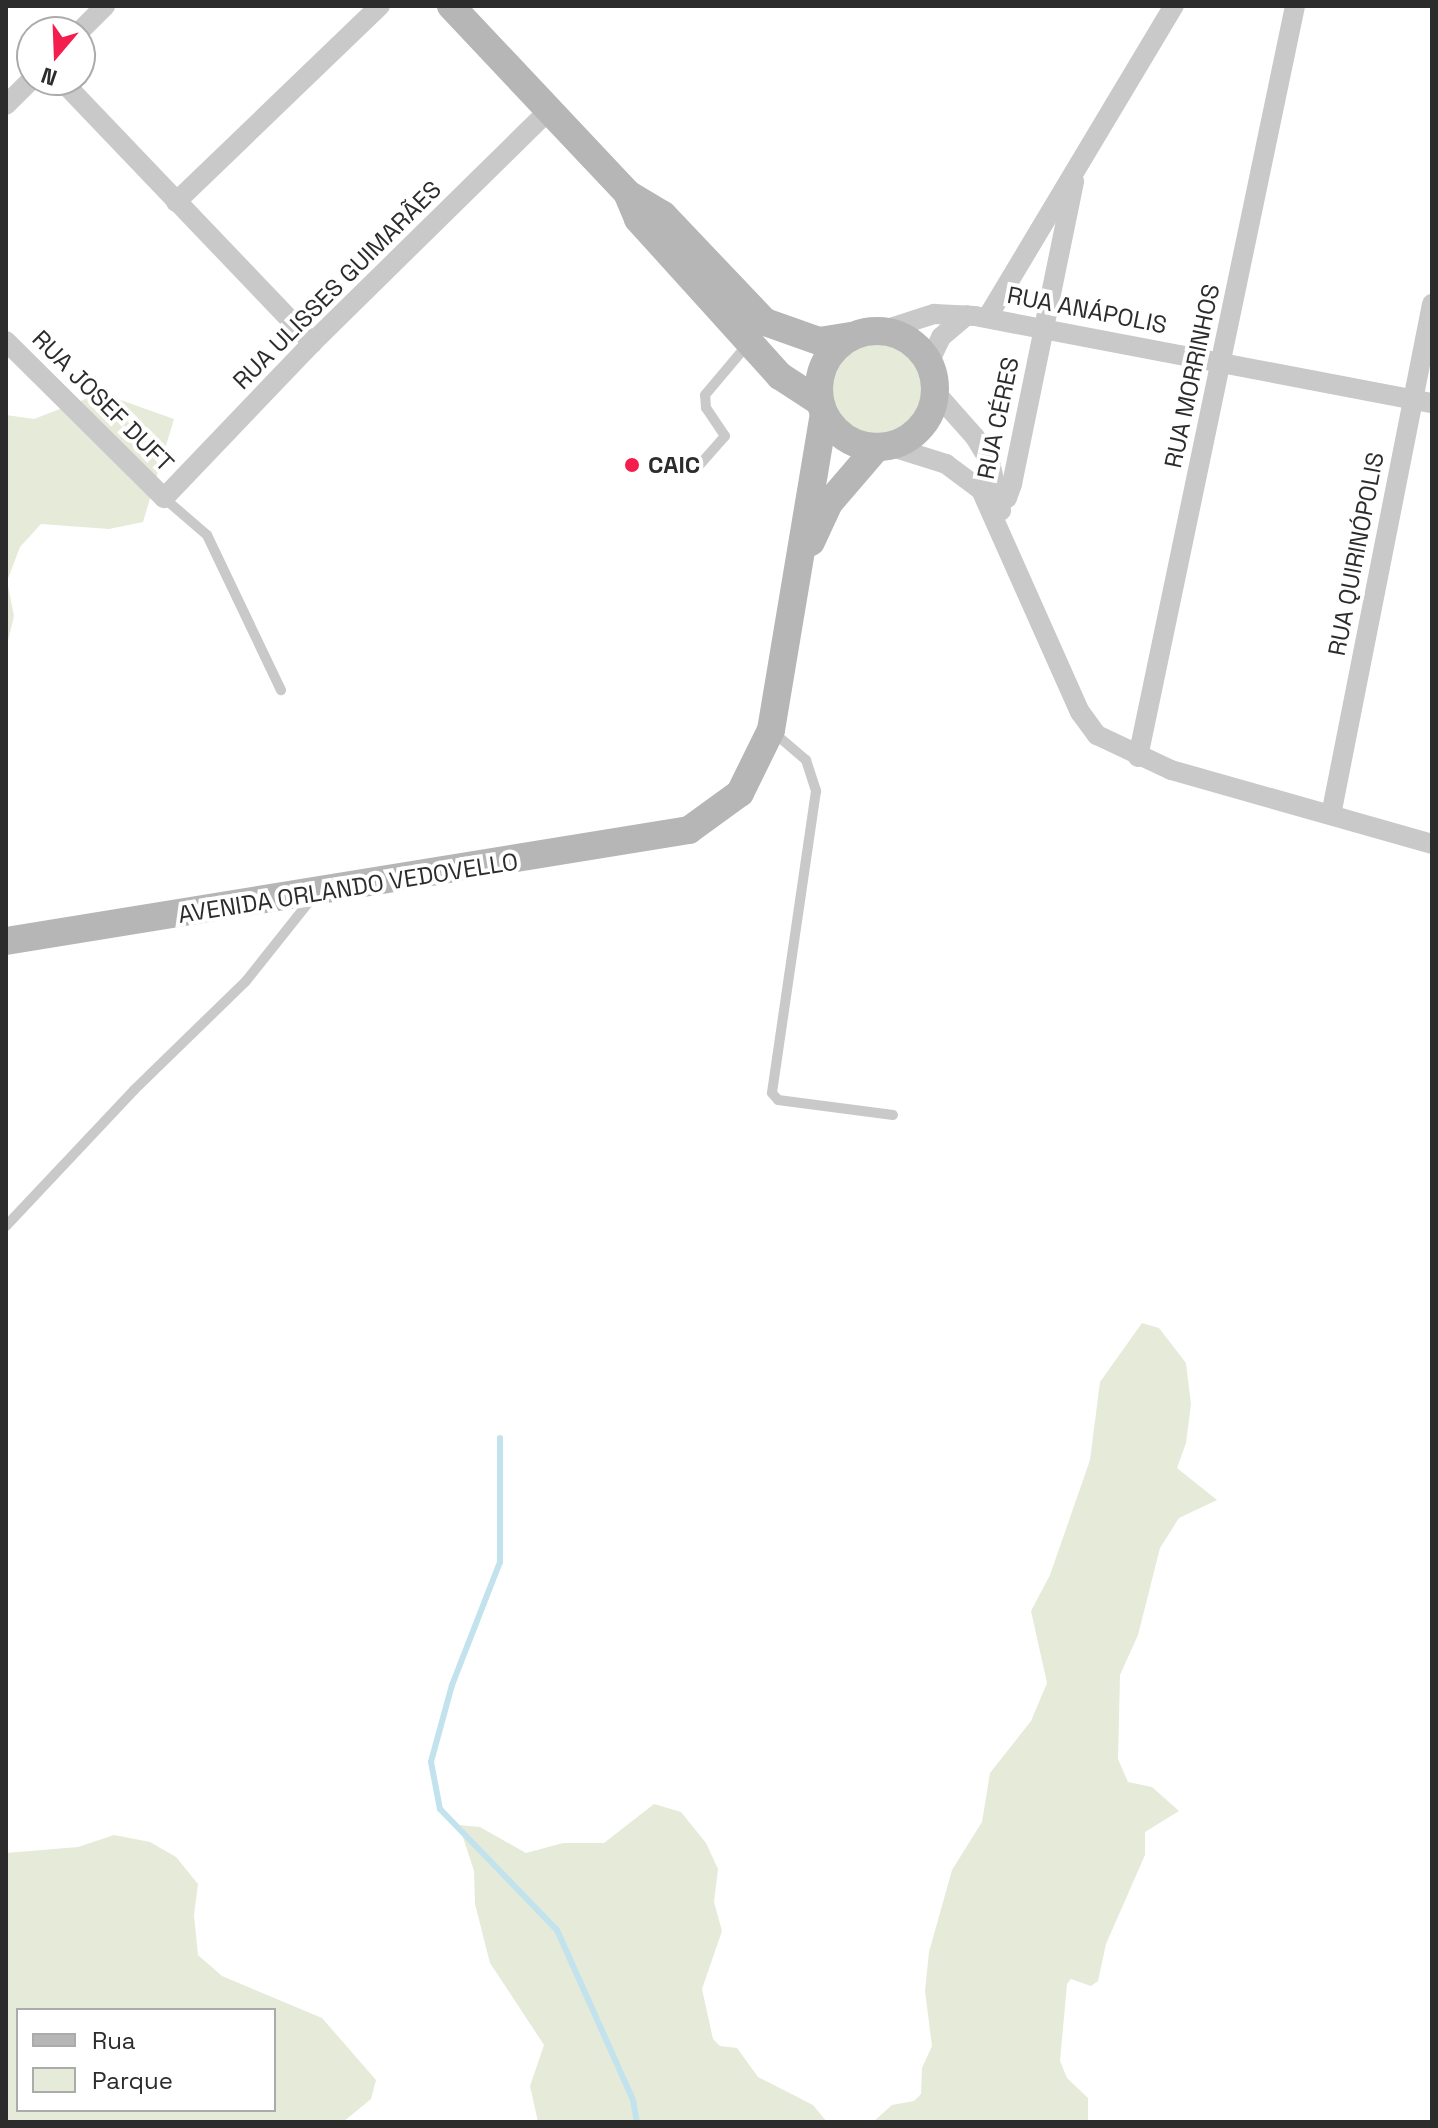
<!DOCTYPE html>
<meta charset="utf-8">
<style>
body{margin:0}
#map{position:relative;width:1438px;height:2128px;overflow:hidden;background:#fff;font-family:"Space Grotesk",sans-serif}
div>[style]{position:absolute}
.green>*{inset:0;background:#e5ebd8}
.round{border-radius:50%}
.stream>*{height:6px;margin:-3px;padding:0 3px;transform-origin:3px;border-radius:3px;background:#c2e3ed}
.lane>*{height:10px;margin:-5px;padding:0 5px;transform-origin:5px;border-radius:5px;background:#c9c9c9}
.street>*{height:20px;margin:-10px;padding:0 10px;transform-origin:10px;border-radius:10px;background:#c9c9c9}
.secondary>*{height:28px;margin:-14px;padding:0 14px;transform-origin:14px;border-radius:14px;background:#b6b6b6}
.secondary>.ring{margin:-14px;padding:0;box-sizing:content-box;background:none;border:28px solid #b6b6b6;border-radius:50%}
.dots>*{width:22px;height:22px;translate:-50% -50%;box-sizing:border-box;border:4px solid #fff;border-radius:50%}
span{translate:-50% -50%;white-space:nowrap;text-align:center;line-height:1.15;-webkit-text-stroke:8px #fff;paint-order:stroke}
.street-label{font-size:24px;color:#2c2c2c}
.poi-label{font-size:24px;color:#2c2c2c;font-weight:700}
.left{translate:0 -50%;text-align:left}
.frame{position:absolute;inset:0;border:8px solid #2c2c2c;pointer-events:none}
.legend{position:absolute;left:16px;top:2008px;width:260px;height:104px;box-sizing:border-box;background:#fff;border:2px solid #ababab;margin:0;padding:10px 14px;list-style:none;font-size:24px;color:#2c2c2c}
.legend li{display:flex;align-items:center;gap:16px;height:40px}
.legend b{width:40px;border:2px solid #ababab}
.north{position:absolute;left:16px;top:16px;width:80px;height:80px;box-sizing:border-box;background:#fff;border:2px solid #ababab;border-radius:50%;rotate:199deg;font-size:22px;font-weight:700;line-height:32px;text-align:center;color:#2c2c2c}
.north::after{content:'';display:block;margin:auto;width:28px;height:36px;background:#f31e4d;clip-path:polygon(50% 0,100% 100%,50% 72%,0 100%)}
</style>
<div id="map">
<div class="green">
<div class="round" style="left:828px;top:341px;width:98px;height:98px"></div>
<div style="clip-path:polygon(101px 393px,174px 419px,143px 522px,109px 529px,41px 524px,20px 547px,7px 581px,14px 616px,6px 649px,6px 415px,34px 419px)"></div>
<div style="clip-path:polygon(1142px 1323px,1159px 1328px,1186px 1363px,1191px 1404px,1186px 1443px,1177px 1468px,1217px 1500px,1179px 1518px,1160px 1548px,1138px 1635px,1120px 1675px,1118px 1759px,1128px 1782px,1152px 1787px,1179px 1811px,1145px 1832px,1145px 1855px,1106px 1944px,1098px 1981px,1091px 1986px,1071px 1979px,1067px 1984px,1060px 2061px,1067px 2078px,1088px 2098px,1088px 2120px,873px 2122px,892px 2105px,914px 2101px,921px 2094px,922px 2068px,932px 2046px,925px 1991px,929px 1952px,952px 1870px,982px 1822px,990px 1773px,1031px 1721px,1047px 1683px,1031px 1611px,1050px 1575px,1090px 1460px,1100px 1382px)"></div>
<div style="clip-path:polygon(654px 1804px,681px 1812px,706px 1843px,718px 1869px,714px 1902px,722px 1931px,702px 1989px,713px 2039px,720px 2046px,737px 2048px,758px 2077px,813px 2105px,827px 2122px,538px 2122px,530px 2086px,544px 2045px,490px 1963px,475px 1904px,474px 1871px,459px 1825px,480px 1827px,526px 1853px,563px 1843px,604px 1843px)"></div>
<div style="clip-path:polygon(evenodd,114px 1835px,150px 1842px,176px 1857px,198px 1884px,194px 1915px,198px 1955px,222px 1976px,322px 2018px,376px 2080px,371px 2099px,343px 2122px,6px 2122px,6px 1853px,78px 1847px,114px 1835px,274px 2010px,274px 2110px,18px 2110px,18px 2010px,274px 2010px)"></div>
</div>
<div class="stream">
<div style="left:500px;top:1438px;width:124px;rotate:90deg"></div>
<div style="left:500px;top:1562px;width:132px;rotate:111.3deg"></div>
<div style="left:452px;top:1685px;width:80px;rotate:105.3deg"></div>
<div style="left:431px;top:1762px;width:48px;rotate:79.2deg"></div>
<div style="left:440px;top:1809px;width:168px;rotate:46deg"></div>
<div style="left:557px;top:1930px;width:186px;rotate:65.9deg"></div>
<div style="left:633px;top:2100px;width:22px;rotate:80deg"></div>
</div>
<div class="lane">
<div style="left:696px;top:469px;width:44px;rotate:-48.7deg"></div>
<div style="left:725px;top:436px;width:34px;rotate:-124deg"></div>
<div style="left:706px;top:408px;width:13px;rotate:-94deg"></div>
<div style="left:705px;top:395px;width:67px;rotate:-49.9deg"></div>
<div style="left:164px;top:498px;width:57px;rotate:40.7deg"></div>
<div style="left:207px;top:535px;width:172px;rotate:64.5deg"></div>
<div style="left:772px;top:731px;width:45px;rotate:40.5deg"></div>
<div style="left:806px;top:760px;width:33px;rotate:72deg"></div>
<div style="left:816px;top:791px;width:305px;rotate:98.3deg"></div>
<div style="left:772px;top:1093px;width:9px;rotate:49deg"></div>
<div style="left:778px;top:1100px;width:116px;rotate:7.4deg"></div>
<div style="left:6px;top:1226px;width:187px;rotate:-46.7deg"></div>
<div style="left:134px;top:1090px;width:156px;rotate:-44.2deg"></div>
<div style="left:246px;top:981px;width:106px;rotate:-51.5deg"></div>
</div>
<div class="street">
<div style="left:79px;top:32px;width:37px;rotate:-45deg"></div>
<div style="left:61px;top:80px;width:364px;rotate:46.3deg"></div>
<div style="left:6px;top:105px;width:37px;rotate:-45deg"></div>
<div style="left:176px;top:202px;width:283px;rotate:-43.9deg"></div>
<div style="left:987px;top:318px;width:364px;rotate:-59.1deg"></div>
<div style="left:881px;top:331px;width:56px;rotate:-17.8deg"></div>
<div style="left:934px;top:314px;width:41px;rotate:2.8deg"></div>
<div style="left:975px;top:316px;width:465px;rotate:10.8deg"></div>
<div style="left:6px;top:341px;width:223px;rotate:44.8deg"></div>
<div style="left:164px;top:498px;width:214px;rotate:-46.3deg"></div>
<div style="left:312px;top:343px;width:332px;rotate:-44.5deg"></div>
<div style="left:929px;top:362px;width:28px;rotate:-64deg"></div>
<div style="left:941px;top:337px;width:34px;rotate:-40deg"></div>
<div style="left:935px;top:392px;width:60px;rotate:48.4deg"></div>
<div style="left:975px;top:437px;width:29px;rotate:59deg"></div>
<div style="left:990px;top:462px;width:50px;rotate:77.3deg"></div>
<div style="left:889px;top:446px;width:60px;rotate:17.5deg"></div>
<div style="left:946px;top:464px;width:44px;rotate:36.6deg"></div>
<div style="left:981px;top:490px;width:243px;rotate:66deg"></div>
<div style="left:1080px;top:712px;width:29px;rotate:54deg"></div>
<div style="left:1097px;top:735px;width:82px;rotate:25.3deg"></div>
<div style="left:1171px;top:770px;width:271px;rotate:15.8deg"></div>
<div style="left:991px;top:507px;width:18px;rotate:-29deg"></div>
<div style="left:1007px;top:498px;width:15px;rotate:-70deg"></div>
<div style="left:1012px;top:484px;width:309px;rotate:-78.4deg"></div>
<div style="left:1138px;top:757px;width:767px;rotate:-78.19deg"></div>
<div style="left:1331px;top:815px;width:521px;rotate:-78.82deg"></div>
</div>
<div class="secondary">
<div style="left:451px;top:6px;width:258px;rotate:46.7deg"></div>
<div style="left:628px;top:194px;width:41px;rotate:31deg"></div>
<div style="left:663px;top:215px;width:148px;rotate:46.4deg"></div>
<div style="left:765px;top:322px;width:57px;rotate:19.4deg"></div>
<div style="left:819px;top:341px;width:32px;rotate:-9deg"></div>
<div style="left:628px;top:195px;width:26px;rotate:67deg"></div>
<div style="left:638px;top:219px;width:212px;rotate:47.9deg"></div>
<div style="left:780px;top:376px;width:48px;rotate:33deg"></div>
<div class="ring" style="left:819px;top:331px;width:88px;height:88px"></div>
<div style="left:811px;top:542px;width:43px;rotate:-65.2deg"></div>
<div style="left:829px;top:503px;width:74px;rotate:-49.4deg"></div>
<div style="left:6px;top:941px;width:692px;rotate:-9.23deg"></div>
<div style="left:689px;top:830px;width:63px;rotate:-36deg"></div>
<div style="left:740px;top:793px;width:70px;rotate:-63.8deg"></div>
<div style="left:771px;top:730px;width:321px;rotate:-80.5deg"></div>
</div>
<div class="dots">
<div style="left:632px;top:465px;background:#f31e4d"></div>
</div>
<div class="street-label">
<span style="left:337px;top:285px;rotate:-45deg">RUA ULISSES GUIMARÃES</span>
<span style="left:1087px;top:310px;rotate:11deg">RUA ANÁPOLIS</span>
<span style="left:1192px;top:376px;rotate:-78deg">RUA MORRINHOS</span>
<span style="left:103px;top:401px;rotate:45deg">RUA JOSEF DUFT</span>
<span style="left:998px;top:418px;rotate:-78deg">RUA CÉRES</span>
<span style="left:1356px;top:554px;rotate:-79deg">RUA QUIRINÓPOLIS</span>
<span style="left:348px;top:888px;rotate:-9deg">AVENIDA ORLANDO VEDOVELLO</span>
</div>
<div class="poi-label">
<span class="left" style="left:648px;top:465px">CAIC</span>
</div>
<div class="frame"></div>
<ul class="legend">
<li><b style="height:10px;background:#b6b6b6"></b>Rua</li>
<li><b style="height:22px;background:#e5ebd8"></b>Parque</li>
</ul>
<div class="north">N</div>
</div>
